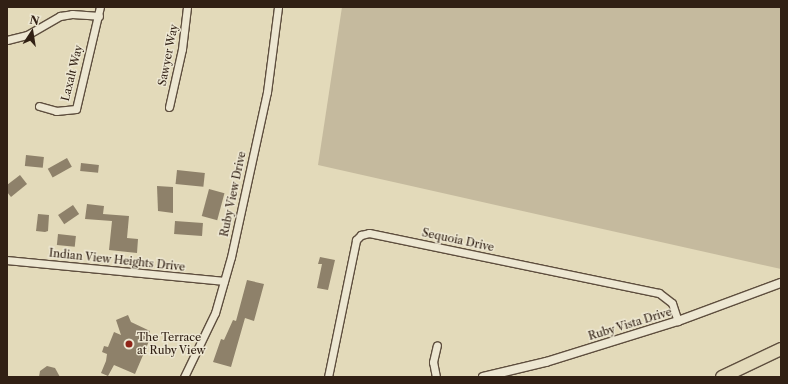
<!DOCTYPE html>
<style>
body{margin:0}
#map{position:relative;width:788px;height:384px;overflow:hidden;background:#e3daba;font-family:"Libre Caslon Text",serif}
div>[style]{position:absolute}
.green>*{inset:0;background:#c5ba9e}
.building>*{inset:0;background:#8e816a;transform-origin:0 0}
.roads{filter:drop-shadow(1px 0 #5e4e3e) drop-shadow(-1px 0 #5e4e3e) drop-shadow(0 1px #5e4e3e) drop-shadow(0 -1px #5e4e3e)}
.minor>*{height:7px;margin:-3.5px;padding:0 3.5px;transform-origin:3.5px;border-radius:3.5px;background:#ede7d2}
.tertiary>*{height:8px;margin:-4px;padding:0 4px;transform-origin:4px;border-radius:4px;background:#ede7d2}
.motorway>*{height:12px;margin:-6px;padding:0 6px;transform-origin:6px;border-radius:6px;background:#e3daba}
.dots>*{width:11px;height:11px;translate:-50% -50%;box-sizing:border-box;border:2px solid #ede7d2;border-radius:50%}
span{translate:-50% -50%;white-space:nowrap;text-align:center;line-height:1.15;-webkit-text-stroke:3px #ede7d2;paint-order:stroke}
.street-label{font-size:11px;color:#312014}
.poi-label{font-size:11px;color:#312014}
.left{translate:0 -50%;text-align:left}
.frame{position:absolute;inset:0;border:8px solid #312014;pointer-events:none}
.north{position:absolute;left:12px;top:12px;width:40px;height:40px;-webkit-text-stroke:3px #ede7d2;paint-order:stroke;rotate:12deg;font-size:11px;font-weight:700;line-height:16px;text-align:center;color:#312014}
.north::after{content:'';display:block;margin:auto;width:14px;height:18px;background:#312014;clip-path:polygon(50% 0,100% 100%,50% 72%,0 100%)}
</style>
<div id="map">
<div class="green">
<div style="clip-path:polygon(342px 7px,781px 7px,781px 269px,318px 165px)"></div>
</div>
<div class="building">
<div style="left:26px;top:155px;width:18px;height:11px;rotate:6deg"></div>
<div style="left:67px;top:158px;width:10px;height:22px;rotate:61deg"></div>
<div style="left:81px;top:163px;width:18px;height:8px;rotate:6deg"></div>
<div style="left:177px;top:170px;width:28px;height:14px;rotate:6deg"></div>
<div style="clip-path:polygon(20px 175px,27px 184px,11px 197px,7px 192px,7px 185px)"></div>
<div style="clip-path:polygon(157px 186px,173px 187px,173px 213px,158px 211px)"></div>
<div style="left:209px;top:189px;width:16px;height:28px;rotate:15deg"></div>
<div style="clip-path:polygon(87px 204px,104px 206px,103px 214px,129px 216px,127px 238px,138px 239px,137px 253px,109px 250px,112px 221px,85px 219px)"></div>
<div style="left:73px;top:205px;width:11px;height:18px;rotate:56deg"></div>
<div style="clip-path:polygon(38px 214px,49px 215px,48px 231px,45px 232px,36px 231px)"></div>
<div style="left:175px;top:221px;width:28px;height:13px;rotate:4deg"></div>
<div style="left:58px;top:234px;width:18px;height:11px;rotate:6deg"></div>
<div style="clip-path:polygon(320px 257px,335px 260px,328px 290px,317px 288px,322px 264px,318px 264px)"></div>
<div style="clip-path:polygon(247px 280px,264px 284px,254px 321px,245px 318px,231px 367px,213px 362px,221px 339px,224px 340px,233px 320px,236px 321px)"></div>
<div style="clip-path:polygon(128px 315px,131px 322px,150px 331px,146px 339px,149px 341px,135px 374px,114px 365px,108px 376px,101px 373px,106px 361px,107px 354px,102px 352px,104px 346px,108px 347px,114px 332px,121px 335px,116px 320px)"></div>
<div style="clip-path:polygon(47px 366px,55px 368px,60px 377px,39px 377px,40px 371px)"></div>
</div>
<div class="roads">
<div class="minor">
<div style="left:7px;top:40px;width:21px;rotate:-14deg"></div>
<div style="left:27px;top:35px;width:38px;rotate:-30deg"></div>
<div style="left:60px;top:16px;width:12px;rotate:-9deg"></div>
<div style="left:72px;top:14px;width:27px;rotate:4deg"></div>
<div style="left:39px;top:106px;width:18px;rotate:16deg"></div>
<div style="left:56px;top:111px;width:20px;rotate:-6deg"></div>
<div style="left:76px;top:109px;width:105px;rotate:-76.8deg"></div>
<div style="left:169px;top:107px;width:59px;rotate:-77.4deg"></div>
<div style="left:182px;top:49px;width:42px;rotate:-83.2deg"></div>
<div style="left:7px;top:260px;width:218px;rotate:5.5deg"></div>
<div style="left:184px;top:377px;width:71px;rotate:-64.2deg"></div>
<div style="left:215px;top:313px;width:58px;rotate:-74.1deg"></div>
<div style="left:231px;top:257px;width:169px;rotate:-77.7deg"></div>
<div style="left:267px;top:92px;width:86px;rotate:-82.6deg"></div>
<div style="left:328px;top:377px;width:140px;rotate:-78.4deg"></div>
<div style="left:356px;top:240px;width:7px;rotate:-45deg"></div>
<div style="left:361px;top:235px;width:8px;rotate:-14deg"></div>
<div style="left:369px;top:233px;width:296px;rotate:11.7deg"></div>
<div style="left:659px;top:293px;width:16px;rotate:38deg"></div>
<div style="left:672px;top:303px;width:19px;rotate:72deg"></div>
<div style="left:436px;top:377px;width:15px;rotate:-101deg"></div>
<div style="left:433px;top:362px;width:17px;rotate:-77deg"></div>
</div>
<div class="tertiary">
<div style="left:483px;top:377px;width:65px;rotate:-13.4deg"></div>
<div style="left:546px;top:362px;width:138px;rotate:-17.3deg"></div>
<div style="left:678px;top:321px;width:110px;rotate:-20.3deg"></div>
</div>
<div class="motorway">
<div style="left:722px;top:377px;width:65px;rotate:-25.4deg"></div>
</div>
</div>
<div class="dots">
<div style="left:129px;top:344px;background:#8f2418"></div>
</div>
<div class="street-label">
<span style="left:168px;top:55px;rotate:-79deg">Sawyer Way</span>
<span style="left:72px;top:73px;rotate:-76deg">Laxalt Way</span>
<span style="left:233px;top:194px;rotate:-78deg">Ruby View Drive</span>
<span style="left:458px;top:240px;rotate:12deg">Sequoia Drive</span>
<span style="left:117px;top:260px;rotate:6deg">Indian View Heights Drive</span>
<span style="left:630px;top:324px;rotate:-17deg">Ruby Vista Drive</span>
</div>
<div class="poi-label">
<span class="left" style="left:137px;top:344px">The Terrace<br>at Ruby View</span>
</div>
<div class="frame"></div>
<div class="north">N</div>
</div>
